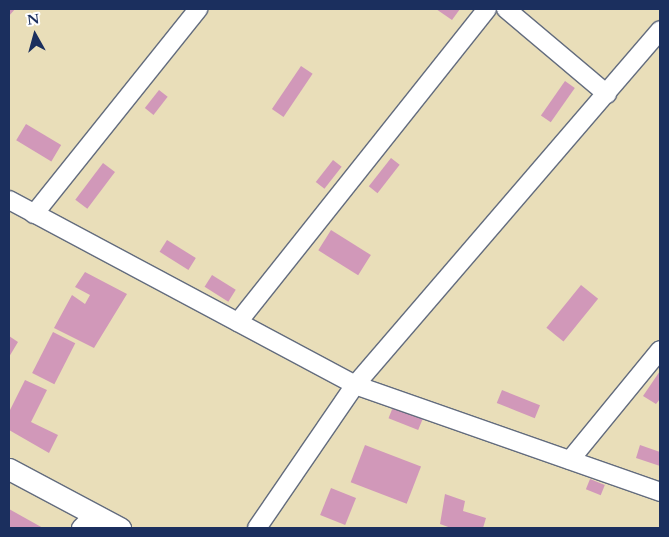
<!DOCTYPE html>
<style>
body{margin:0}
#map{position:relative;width:669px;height:537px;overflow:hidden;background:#e9deb9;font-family:Cardo,serif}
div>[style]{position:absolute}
.building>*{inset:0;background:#d198b9;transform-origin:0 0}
.roads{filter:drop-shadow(1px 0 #636c7e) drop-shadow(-1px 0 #636c7e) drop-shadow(0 1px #636c7e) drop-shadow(0 -1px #636c7e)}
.minor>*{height:18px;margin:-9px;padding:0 9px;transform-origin:9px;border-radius:9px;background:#fff}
.tertiary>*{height:21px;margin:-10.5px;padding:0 10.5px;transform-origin:10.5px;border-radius:10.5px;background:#fff}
span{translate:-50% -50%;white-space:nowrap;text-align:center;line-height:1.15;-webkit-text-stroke:4.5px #fff;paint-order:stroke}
.frame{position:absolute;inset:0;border:10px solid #1b2f5e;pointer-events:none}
.north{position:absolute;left:10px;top:10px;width:50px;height:50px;-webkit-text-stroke:4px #fff;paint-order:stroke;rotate:353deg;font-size:14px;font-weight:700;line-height:20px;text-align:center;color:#1b2f5e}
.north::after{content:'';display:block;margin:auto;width:18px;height:22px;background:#1b2f5e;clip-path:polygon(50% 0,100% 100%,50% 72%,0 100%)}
</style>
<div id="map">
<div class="building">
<div style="clip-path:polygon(9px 9px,15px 9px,9px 16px)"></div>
<div style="clip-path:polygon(436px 9px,460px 9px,452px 20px)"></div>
<div style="left:301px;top:66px;width:14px;height:52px;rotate:34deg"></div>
<div style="left:565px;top:81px;width:12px;height:42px;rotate:35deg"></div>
<div style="left:159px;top:90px;width:11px;height:23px;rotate:38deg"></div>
<div style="left:26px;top:124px;width:41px;height:19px;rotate:31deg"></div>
<div style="left:391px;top:158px;width:11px;height:36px;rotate:38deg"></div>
<div style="left:333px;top:160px;width:11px;height:28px;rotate:38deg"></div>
<div style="left:103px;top:163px;width:15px;height:46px;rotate:37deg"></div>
<div style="left:331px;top:230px;width:47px;height:24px;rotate:32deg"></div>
<div style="left:167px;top:240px;width:34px;height:14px;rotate:32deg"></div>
<div style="clip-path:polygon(85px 272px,127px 294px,94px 348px,54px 328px,72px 295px,85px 304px,90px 295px,75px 287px)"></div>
<div style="left:212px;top:275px;width:28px;height:14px;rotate:32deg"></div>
<div style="left:581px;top:285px;width:22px;height:55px;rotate:39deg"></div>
<div style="left:53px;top:332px;width:25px;height:46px;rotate:27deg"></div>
<div style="clip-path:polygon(9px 336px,18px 342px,9px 357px)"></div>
<div style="clip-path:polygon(660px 371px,660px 399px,656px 404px,643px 396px)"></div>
<div style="clip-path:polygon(25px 380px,47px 390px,31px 422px,58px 435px,49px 453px,9px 430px,9px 412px)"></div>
<div style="left:502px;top:390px;width:41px;height:14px;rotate:22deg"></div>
<div style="left:393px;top:407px;width:32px;height:12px;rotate:22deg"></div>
<div style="left:365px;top:445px;width:60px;height:40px;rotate:21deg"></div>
<div style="clip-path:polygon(640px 445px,660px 452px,660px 466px,636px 458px)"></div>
<div style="left:590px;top:479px;width:16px;height:11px;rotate:22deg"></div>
<div style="left:331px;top:488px;width:27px;height:29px;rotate:22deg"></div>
<div style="clip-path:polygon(445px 494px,465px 501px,463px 511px,486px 518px,483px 528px,451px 528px,440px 524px)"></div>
<div style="clip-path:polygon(9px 509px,43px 528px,9px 528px)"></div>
</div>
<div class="roads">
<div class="minor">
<div style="left:506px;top:9px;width:132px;rotate:40.1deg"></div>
<div style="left:9px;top:200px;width:392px;rotate:28.1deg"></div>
<div style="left:355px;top:385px;width:323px;rotate:19.3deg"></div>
<div style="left:34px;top:214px;width:263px;rotate:-51.3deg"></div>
<div style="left:238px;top:322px;width:400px;rotate:-51.5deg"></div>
<div style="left:570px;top:460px;width:142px;rotate:-50.7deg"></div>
<div style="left:81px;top:528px;width:18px;rotate:-45deg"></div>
<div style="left:257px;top:528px;width:173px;rotate:-55.6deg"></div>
<div style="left:355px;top:385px;width:468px;rotate:-49.3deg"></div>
</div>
<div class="tertiary">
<div style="left:9px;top:469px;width:126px;rotate:28deg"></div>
</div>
</div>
<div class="frame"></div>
<div class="north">N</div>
</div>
